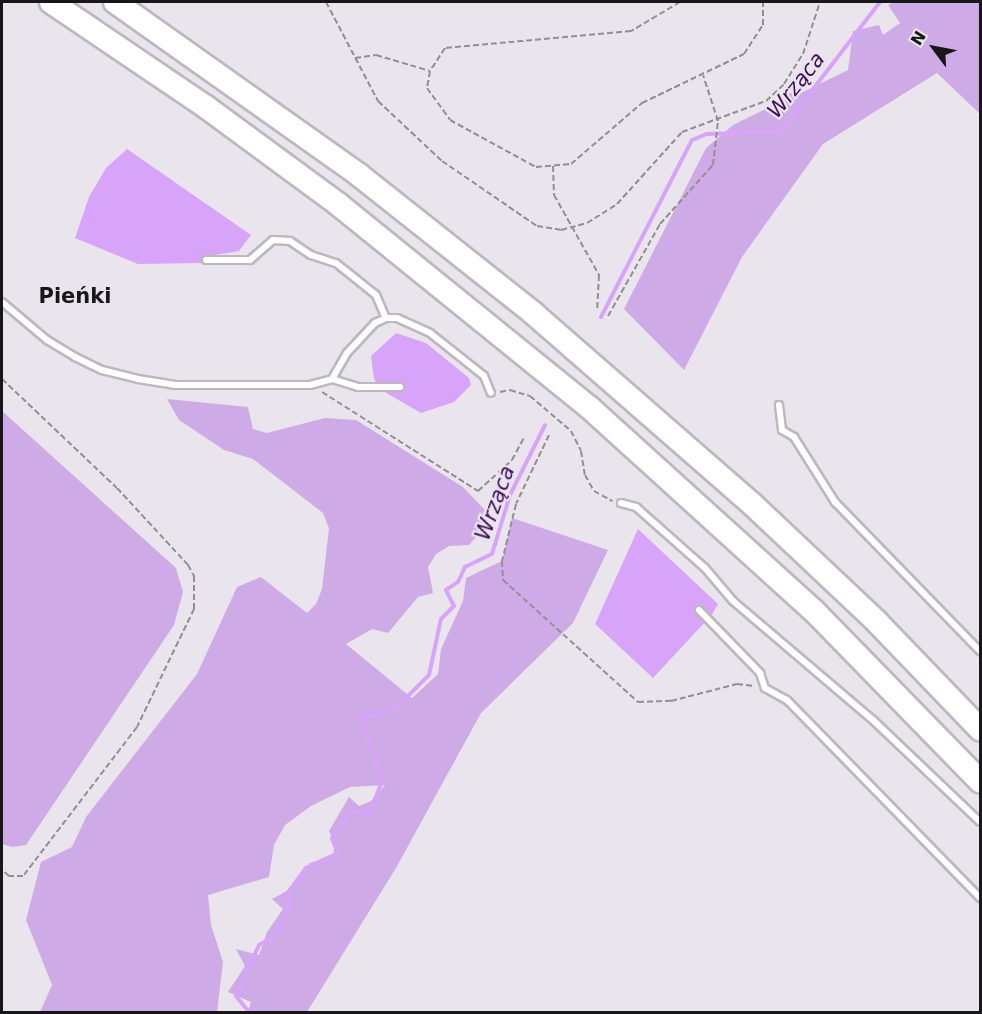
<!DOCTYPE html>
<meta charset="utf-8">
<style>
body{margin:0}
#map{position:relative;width:982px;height:1014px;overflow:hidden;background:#eae5ed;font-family:"DejaVu Sans",sans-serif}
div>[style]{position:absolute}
.green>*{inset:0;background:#ceabe7}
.water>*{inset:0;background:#d7a4f9}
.stream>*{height:4px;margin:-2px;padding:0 2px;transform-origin:2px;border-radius:2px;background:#d7a4f9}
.path>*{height:2px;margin-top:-1px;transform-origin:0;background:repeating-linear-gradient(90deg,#918e94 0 6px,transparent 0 9px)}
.roads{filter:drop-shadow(2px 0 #bcb8c0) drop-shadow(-2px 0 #bcb8c0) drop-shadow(0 2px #bcb8c0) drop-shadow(0 -2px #bcb8c0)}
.lane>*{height:6px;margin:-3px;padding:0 3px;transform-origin:3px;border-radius:3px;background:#fff}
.highway>*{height:22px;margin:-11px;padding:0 11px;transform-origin:11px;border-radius:11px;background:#fff}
span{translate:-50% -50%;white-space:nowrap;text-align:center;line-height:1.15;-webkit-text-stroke:4.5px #eae5ed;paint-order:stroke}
.water-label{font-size:21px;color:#400d59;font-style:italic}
.neighbourhood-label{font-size:21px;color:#171619;font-weight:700}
.frame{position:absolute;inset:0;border:3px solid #171619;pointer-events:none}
.north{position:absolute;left:904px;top:18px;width:60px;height:60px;-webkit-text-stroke:4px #eae5ed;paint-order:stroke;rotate:302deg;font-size:16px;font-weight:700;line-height:24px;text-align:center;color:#171619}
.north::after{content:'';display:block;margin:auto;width:21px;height:27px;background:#171619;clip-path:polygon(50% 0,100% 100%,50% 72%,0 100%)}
</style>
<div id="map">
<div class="green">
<div style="clip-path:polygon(894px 2px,980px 2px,980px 114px,937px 73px,823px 144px,742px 257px,684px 370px,624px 309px,706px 148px,733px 125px,782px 101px,790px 93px,799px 94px,848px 70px,853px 31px,879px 25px,883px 35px,900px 23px,888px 5px)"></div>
<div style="clip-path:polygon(167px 399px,248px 407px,253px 429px,267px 433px,325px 418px,356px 420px,463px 487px,485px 510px,484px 528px,469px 545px,449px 546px,436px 554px,428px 567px,433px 593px,418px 597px,388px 633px,372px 629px,346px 644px,412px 698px,438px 674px,441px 649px,463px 601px,466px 578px,502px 561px,512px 518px,608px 550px,573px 623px,481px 713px,396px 868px,307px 1012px,248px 1012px,251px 1002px,228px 992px,245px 966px,236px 949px,259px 955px,267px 932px,283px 909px,272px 899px,294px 887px,310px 863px,333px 856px,335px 844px,329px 831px,349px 797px,359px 806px,371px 801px,385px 785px,350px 787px,311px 806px,285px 825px,274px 845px,269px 877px,208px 895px,211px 925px,223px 962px,217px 1012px,40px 1012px,52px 985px,26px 920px,41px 862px,72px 847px,86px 817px,197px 674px,237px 587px,261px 577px,307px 613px,316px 604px,322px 589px,329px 528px,323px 513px,253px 459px,224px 450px,179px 420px)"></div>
<div style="clip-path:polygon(2px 411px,176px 568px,183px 592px,174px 625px,26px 845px,12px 847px,2px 844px)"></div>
</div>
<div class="water">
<div style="clip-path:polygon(127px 149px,251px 235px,239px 251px,203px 257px,202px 263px,138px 264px,75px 238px,89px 197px,106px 168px)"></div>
<div style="clip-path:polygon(396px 333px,426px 343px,469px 378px,471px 385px,454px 402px,421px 413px,383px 391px,405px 390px,404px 383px,376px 382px,374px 379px,371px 356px)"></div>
<div style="clip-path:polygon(638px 529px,718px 604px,711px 616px,700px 607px,697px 610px,706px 621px,653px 678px,595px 624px)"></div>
</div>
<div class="stream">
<div style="left:601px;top:317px;width:199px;rotate:-62.8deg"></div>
<div style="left:692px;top:140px;width:16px;rotate:-22deg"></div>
<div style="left:707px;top:134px;width:73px;rotate:-1.6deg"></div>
<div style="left:780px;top:132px;width:164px;rotate:-52.4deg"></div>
<div style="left:249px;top:1012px;width:21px;rotate:-129deg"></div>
<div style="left:236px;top:996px;width:56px;rotate:-65.7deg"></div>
<div style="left:259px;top:945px;width:21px;rotate:-29deg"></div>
<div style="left:277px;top:935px;width:33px;rotate:-67deg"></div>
<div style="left:290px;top:905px;width:11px;rotate:-105deg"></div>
<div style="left:287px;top:894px;width:32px;rotate:-54deg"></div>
<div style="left:306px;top:868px;width:35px;rotate:-25deg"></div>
<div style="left:338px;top:853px;width:16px;rotate:-112deg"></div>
<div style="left:332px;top:838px;width:33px;rotate:-57deg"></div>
<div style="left:350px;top:810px;width:19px;rotate:12deg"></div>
<div style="left:369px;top:814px;width:35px;rotate:-68deg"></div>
<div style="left:382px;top:781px;width:65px;rotate:-108.7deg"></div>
<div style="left:361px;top:719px;width:38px;rotate:-18deg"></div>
<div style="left:397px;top:707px;width:45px;rotate:-45deg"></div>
<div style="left:429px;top:675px;width:57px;rotate:-77.9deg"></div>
<div style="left:441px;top:619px;width:18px;rotate:-45deg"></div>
<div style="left:454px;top:606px;width:18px;rotate:-117deg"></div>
<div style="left:446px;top:590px;width:14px;rotate:-34deg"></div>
<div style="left:458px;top:582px;width:17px;rotate:-65deg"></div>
<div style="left:465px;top:567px;width:30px;rotate:-26deg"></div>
<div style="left:492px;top:554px;width:62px;rotate:-73deg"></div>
<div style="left:510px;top:495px;width:78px;rotate:-63.4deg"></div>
</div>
<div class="path">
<div style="left:326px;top:2px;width:112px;rotate:62.3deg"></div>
<div style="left:378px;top:101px;width:88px;rotate:43.2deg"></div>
<div style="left:442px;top:161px;width:115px;rotate:34.4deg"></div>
<div style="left:537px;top:226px;width:24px;rotate:9deg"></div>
<div style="left:561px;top:230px;width:27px;rotate:-15deg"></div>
<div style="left:587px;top:223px;width:36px;rotate:-32deg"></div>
<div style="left:617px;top:204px;width:97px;rotate:-47.9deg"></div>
<div style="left:682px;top:132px;width:90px;rotate:-20.3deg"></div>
<div style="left:766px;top:101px;width:25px;rotate:-43deg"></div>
<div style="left:784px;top:84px;width:36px;rotate:-58deg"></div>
<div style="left:803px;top:54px;width:55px;rotate:-71.9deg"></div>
<div style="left:680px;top:2px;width:57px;rotate:149.4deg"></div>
<div style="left:631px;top:31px;width:187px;rotate:174.8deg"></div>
<div style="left:445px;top:48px;width:27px;rotate:123deg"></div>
<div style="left:430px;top:71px;width:17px;rotate:100deg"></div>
<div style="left:427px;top:88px;width:39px;rotate:54deg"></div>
<div style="left:450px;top:120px;width:98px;rotate:28.7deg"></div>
<div style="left:536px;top:167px;width:35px;rotate:-5deg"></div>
<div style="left:571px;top:164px;width:94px;rotate:-40.7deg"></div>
<div style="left:642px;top:103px;width:113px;rotate:-25.7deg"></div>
<div style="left:744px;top:54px;width:35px;rotate:-57deg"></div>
<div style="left:763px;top:25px;width:23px;rotate:-90deg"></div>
<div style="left:355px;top:58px;width:21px;rotate:-8deg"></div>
<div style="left:376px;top:55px;width:56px;rotate:16.5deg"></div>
<div style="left:553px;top:166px;width:29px;rotate:88deg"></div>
<div style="left:554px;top:195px;width:92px;rotate:60.6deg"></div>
<div style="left:599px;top:275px;width:35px;rotate:93deg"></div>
<div style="left:608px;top:316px;width:106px;rotate:-60.5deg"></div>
<div style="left:660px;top:224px;width:79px;rotate:-48.1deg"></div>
<div style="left:713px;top:165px;width:44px;rotate:-83.5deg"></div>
<div style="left:718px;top:121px;width:48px;rotate:-108.1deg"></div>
<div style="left:2px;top:379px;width:158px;rotate:43.5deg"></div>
<div style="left:117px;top:488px;width:105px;rotate:47.3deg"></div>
<div style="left:188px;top:565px;width:13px;rotate:61deg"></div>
<div style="left:194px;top:576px;width:33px;rotate:90deg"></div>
<div style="left:194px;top:609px;width:131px;rotate:115.8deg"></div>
<div style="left:137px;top:727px;width:188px;rotate:127.4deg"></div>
<div style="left:23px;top:876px;width:14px;rotate:180deg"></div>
<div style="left:9px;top:876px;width:9px;rotate:-139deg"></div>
<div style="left:322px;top:392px;width:185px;rotate:32.4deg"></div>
<div style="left:478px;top:491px;width:46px;rotate:-42.4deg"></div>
<div style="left:512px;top:460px;width:27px;rotate:-62deg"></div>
<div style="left:500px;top:392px;width:10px;rotate:-11deg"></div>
<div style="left:510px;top:390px;width:21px;rotate:17deg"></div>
<div style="left:530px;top:396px;width:54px;rotate:40.5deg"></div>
<div style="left:571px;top:431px;width:22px;rotate:63deg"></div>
<div style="left:581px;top:451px;width:24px;rotate:81deg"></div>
<div style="left:585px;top:475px;width:18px;rotate:61deg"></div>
<div style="left:594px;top:491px;width:21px;rotate:29deg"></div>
<div style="left:549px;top:435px;width:76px;rotate:115.6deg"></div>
<div style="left:516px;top:504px;width:59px;rotate:103.8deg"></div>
<div style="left:502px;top:561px;width:19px;rotate:87deg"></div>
<div style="left:503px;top:580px;width:182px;rotate:42.1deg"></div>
<div style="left:638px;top:702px;width:33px;rotate:-2deg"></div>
<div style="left:671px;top:701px;width:68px;rotate:-14.4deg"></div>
<div style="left:737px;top:684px;width:17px;rotate:7deg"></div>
</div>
<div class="roads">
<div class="lane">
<div style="left:206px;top:260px;width:44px"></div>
<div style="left:250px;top:260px;width:30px;rotate:-41deg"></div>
<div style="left:273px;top:240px;width:17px;rotate:3deg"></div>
<div style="left:290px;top:241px;width:25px;rotate:34deg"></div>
<div style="left:311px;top:255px;width:26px;rotate:18deg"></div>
<div style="left:336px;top:263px;width:51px;rotate:38.7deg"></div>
<div style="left:376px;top:295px;width:25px;rotate:67deg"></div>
<div style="left:2px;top:302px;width:59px;rotate:40.2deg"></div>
<div style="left:47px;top:340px;width:33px;rotate:31deg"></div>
<div style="left:75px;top:357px;width:30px;rotate:26deg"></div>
<div style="left:102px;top:370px;width:37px;rotate:14deg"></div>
<div style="left:138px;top:379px;width:38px;rotate:9deg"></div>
<div style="left:176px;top:385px;width:134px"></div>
<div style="left:310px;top:385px;width:23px;rotate:-15deg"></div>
<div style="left:332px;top:379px;width:27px;rotate:17deg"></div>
<div style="left:358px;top:387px;width:42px"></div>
<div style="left:332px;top:379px;width:30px;rotate:-60deg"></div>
<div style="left:347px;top:353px;width:41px;rotate:-47deg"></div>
<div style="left:375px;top:323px;width:12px;rotate:-24deg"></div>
<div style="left:386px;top:318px;width:11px"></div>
<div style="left:397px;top:318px;width:36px;rotate:24deg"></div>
<div style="left:430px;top:333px;width:69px;rotate:38.5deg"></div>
<div style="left:484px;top:376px;width:18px;rotate:68deg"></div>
<div style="left:779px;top:405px;width:25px;rotate:83deg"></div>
<div style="left:782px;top:430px;width:14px;rotate:30deg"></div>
<div style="left:794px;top:437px;width:77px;rotate:57.8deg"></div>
<div style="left:835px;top:502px;width:208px;rotate:45.8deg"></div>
<div style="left:621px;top:503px;width:16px;rotate:15deg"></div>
<div style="left:636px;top:507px;width:92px;rotate:41.5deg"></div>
<div style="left:705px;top:568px;width:43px;rotate:49.7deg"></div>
<div style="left:733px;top:601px;width:185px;rotate:40.4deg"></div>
<div style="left:874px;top:721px;width:146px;rotate:43.6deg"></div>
<div style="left:699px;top:610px;width:88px;rotate:45.9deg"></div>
<div style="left:760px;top:673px;width:16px;rotate:72deg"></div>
<div style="left:765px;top:688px;width:25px;rotate:29deg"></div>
<div style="left:787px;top:700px;width:277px;rotate:45.7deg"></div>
</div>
<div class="highway">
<div style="left:51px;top:2px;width:187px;rotate:34.1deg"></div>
<div style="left:206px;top:107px;width:164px;rotate:36.3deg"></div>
<div style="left:338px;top:204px;width:324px;rotate:39deg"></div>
<div style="left:590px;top:408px;width:302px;rotate:42.2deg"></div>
<div style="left:814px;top:611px;width:238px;rotate:45.7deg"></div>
<div style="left:115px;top:2px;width:299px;rotate:35.3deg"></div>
<div style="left:359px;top:175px;width:222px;rotate:38.4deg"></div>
<div style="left:533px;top:313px;width:291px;rotate:41.1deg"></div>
<div style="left:752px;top:504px;width:172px;rotate:43.3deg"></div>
<div style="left:877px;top:622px;width:149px;rotate:46.1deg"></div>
</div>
</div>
<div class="water-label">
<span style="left:796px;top:85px;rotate:-51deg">Wrząca</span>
<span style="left:495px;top:503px;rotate:-70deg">Wrząca</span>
</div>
<div class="neighbourhood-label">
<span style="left:75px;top:296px">Pieńki</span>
</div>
<div class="frame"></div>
<div class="north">N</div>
</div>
